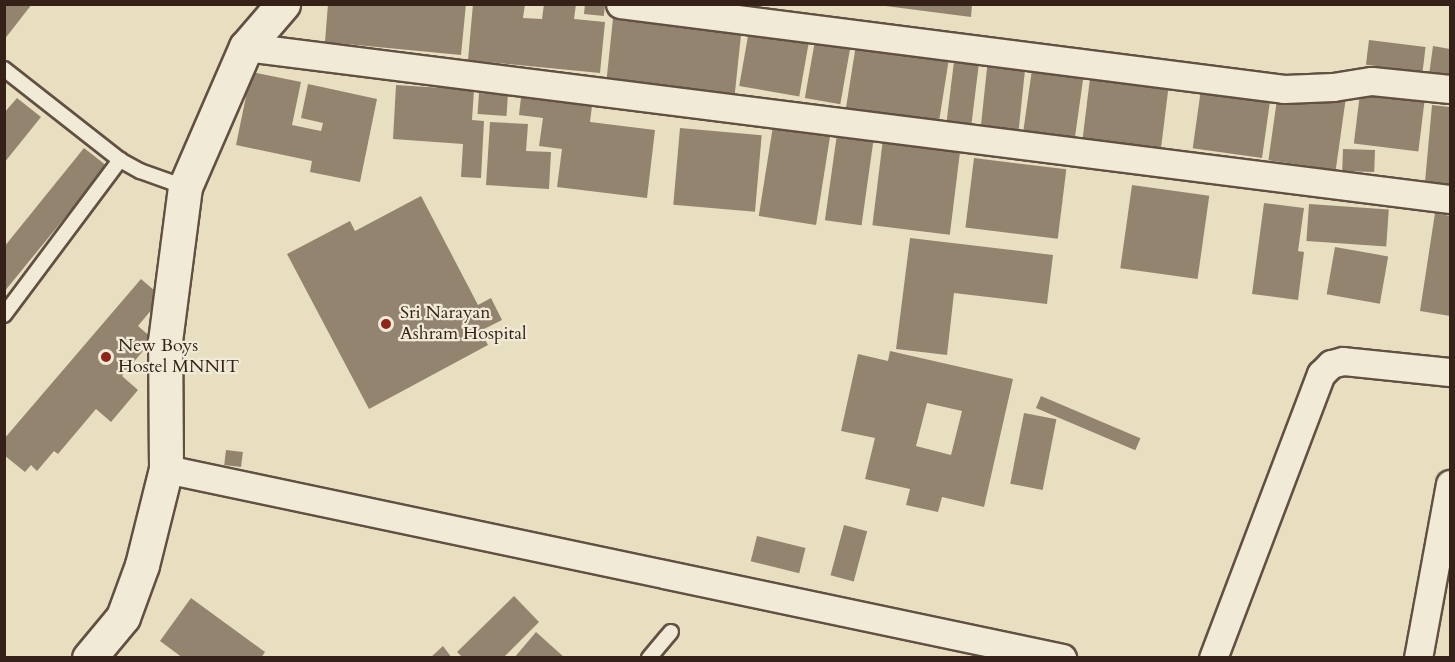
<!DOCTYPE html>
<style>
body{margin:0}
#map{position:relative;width:1455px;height:662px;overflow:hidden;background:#e8dfc1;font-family:Cardo,serif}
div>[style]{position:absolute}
.building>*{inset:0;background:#938470;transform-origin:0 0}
.roads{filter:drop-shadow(2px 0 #625042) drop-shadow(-2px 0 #625042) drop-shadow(0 2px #625042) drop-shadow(0 -2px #625042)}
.lane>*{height:14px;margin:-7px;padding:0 7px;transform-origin:7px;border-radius:7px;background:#f0ead7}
.street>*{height:27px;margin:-13.5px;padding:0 13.5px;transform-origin:13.5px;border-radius:13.5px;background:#f0ead7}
.secondary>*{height:33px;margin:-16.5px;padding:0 16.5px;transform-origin:16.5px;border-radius:16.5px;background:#f0ead7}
.dots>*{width:16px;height:16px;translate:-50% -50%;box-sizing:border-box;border:3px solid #f0ead7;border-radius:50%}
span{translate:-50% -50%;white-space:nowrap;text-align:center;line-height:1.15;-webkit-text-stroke:4.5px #f0ead7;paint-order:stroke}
.poi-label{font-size:18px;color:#362118}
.left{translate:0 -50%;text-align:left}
.frame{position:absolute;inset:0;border:6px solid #362118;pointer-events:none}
</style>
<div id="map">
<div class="building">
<div style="clip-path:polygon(4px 4px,32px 4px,4px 40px)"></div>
<div style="clip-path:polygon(328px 4px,466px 4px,461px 55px,325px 42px)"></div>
<div style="clip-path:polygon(473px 4px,525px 4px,523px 18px,542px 19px,544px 4px,576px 4px,574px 19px,605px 22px,600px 73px,468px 60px)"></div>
<div style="left:585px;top:4px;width:20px;height:10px;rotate:6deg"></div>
<div style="clip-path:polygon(870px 4px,972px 4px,971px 17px)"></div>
<div style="left:614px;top:9px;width:129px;height:72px;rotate:6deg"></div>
<div style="left:751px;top:19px;width:61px;height:68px;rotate:10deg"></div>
<div style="left:817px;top:29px;width:36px;height:70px;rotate:10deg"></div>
<div style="left:858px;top:32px;width:94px;height:79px;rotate:9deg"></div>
<div style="left:1369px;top:40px;width:57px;height:25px;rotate:7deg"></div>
<div style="left:956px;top:45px;width:25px;height:78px;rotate:7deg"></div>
<div style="clip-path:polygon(1433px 46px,1450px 49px,1450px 78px,1429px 75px)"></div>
<div style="left:989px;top:49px;width:38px;height:80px;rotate:6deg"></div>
<div style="left:1034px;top:55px;width:52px;height:78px;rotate:8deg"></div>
<div style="left:1092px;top:62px;width:79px;height:77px;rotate:7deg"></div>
<div style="clip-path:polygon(251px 72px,301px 82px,292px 125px,321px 131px,323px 123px,301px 118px,308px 84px,377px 99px,360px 182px,310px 172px,312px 161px,236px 145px)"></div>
<div style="left:1203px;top:75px;width:70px;height:74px;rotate:8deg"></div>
<div style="left:1362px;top:77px;width:65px;height:67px;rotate:7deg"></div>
<div style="clip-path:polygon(396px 85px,474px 90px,472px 120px,484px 121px,481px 178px,461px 177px,463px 144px,393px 139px)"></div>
<div style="left:1279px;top:85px;width:68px;height:76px;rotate:8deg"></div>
<div style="left:479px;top:93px;width:29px;height:21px;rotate:4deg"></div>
<div style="clip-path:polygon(521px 97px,592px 106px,590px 122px,655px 130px,647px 198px,557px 187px,562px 149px,539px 146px,543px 118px,519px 115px)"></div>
<div style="clip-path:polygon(17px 98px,41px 117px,4px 163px,4px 113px)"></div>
<div style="clip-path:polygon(1432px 105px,1450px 107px,1450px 184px,1425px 182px)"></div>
<div style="clip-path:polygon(490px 122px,528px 124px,526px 151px,551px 152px,549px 189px,486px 185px)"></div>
<div style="left:773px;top:126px;width:58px;height:91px;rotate:9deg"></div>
<div style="left:680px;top:128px;width:82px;height:77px;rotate:5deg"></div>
<div style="left:837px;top:134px;width:37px;height:87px;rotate:8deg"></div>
<div style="left:883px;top:139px;width:78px;height:87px;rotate:7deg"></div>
<div style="clip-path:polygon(84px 148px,107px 166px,4px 292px,4px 247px)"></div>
<div style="left:1343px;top:149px;width:32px;height:22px;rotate:2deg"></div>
<div style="left:974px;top:158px;width:93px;height:70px;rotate:7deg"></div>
<div style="left:1132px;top:185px;width:78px;height:84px;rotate:8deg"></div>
<div style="clip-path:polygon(421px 196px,478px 305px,491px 298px,502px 320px,480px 331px,488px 345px,369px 409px,287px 254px,350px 221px,355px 231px)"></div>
<div style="clip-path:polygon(1264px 203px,1304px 208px,1298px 251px,1304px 252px,1298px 300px,1252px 294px)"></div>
<div style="left:1309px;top:204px;width:80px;height:37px;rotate:4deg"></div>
<div style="clip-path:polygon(1435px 213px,1450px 216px,1450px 316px,1420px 311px)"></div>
<div style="clip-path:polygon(910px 238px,1053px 255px,1047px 304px,954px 293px,947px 355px,896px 349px)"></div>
<div style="left:1335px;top:247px;width:54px;height:48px;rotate:10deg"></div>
<div style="clip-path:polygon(141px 279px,162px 297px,138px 326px,153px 339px,122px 376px,138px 390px,111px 422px,96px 409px,58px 454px,54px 451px,37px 471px,31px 465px,25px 472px,4px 455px,4px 439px)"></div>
<div style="clip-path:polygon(evenodd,890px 351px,1013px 379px,984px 507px,942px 497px,938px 512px,906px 505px,910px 489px,865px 479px,875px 438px,841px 431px,858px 354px,888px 361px,890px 351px,927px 403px,962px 411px,951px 455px,916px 446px,927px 403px)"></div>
<div style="left:1041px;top:396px;width:108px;height:13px;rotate:23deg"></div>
<div style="left:1024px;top:413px;width:33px;height:72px;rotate:11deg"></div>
<div style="left:226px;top:450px;width:17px;height:15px;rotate:7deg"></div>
<div style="left:844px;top:525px;width:24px;height:52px;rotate:15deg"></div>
<div style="left:757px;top:536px;width:50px;height:26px;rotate:14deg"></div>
<div style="clip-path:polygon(514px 596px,539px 622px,503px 658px,463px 658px,457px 652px)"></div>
<div style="clip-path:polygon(191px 598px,265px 652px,261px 658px,183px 658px,160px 641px)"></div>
<div style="clip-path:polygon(536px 632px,565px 658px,514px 658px)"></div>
<div style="clip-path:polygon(443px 646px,452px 658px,430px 658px)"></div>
</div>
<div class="roads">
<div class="lane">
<div style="left:4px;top:69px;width:147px;rotate:38.1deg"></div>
<div style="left:120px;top:160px;width:23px;rotate:29deg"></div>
<div style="left:140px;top:171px;width:48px;rotate:19.6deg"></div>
<div style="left:4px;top:315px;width:194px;rotate:-53.2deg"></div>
<div style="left:649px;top:658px;width:34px;rotate:-50deg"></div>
</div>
<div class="street">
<div style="left:620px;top:4px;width:669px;rotate:7.29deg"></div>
<div style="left:1284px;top:89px;width:49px;rotate:-2.3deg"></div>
<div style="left:1333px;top:87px;width:39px;rotate:-9deg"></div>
<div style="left:1372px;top:81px;width:78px;rotate:5.9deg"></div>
<div style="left:246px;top:47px;width:1214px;rotate:7.2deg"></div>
<div style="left:166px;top:469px;width:916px;rotate:11.91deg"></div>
<div style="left:1213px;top:658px;width:304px;rotate:-69.2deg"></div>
<div style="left:1321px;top:374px;width:14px;rotate:-45deg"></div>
<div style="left:1331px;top:364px;width:12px;rotate:-14deg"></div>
<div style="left:1343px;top:361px;width:108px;rotate:5.9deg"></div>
<div style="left:1418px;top:658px;width:177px;rotate:-79.6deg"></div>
</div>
<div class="secondary">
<div style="left:89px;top:658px;width:53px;rotate:-50.3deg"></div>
<div style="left:123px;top:617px;width:55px;rotate:-69.9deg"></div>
<div style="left:142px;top:565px;width:99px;rotate:-76deg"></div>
<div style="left:166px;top:469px;width:128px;rotate:-90.4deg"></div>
<div style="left:165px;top:341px;width:155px;rotate:-82.6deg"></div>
<div style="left:185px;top:187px;width:153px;rotate:-66.5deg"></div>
<div style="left:246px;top:47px;width:57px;rotate:-49.3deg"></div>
</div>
</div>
<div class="dots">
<div style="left:386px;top:324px;background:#8f2418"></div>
<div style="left:106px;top:357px;background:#8f2418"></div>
</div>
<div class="poi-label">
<span class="left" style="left:400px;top:324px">Sri Narayan<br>Ashram Hospital</span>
<span class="left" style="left:118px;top:357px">New Boys<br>Hostel MNNIT</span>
</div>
<div class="frame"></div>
</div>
